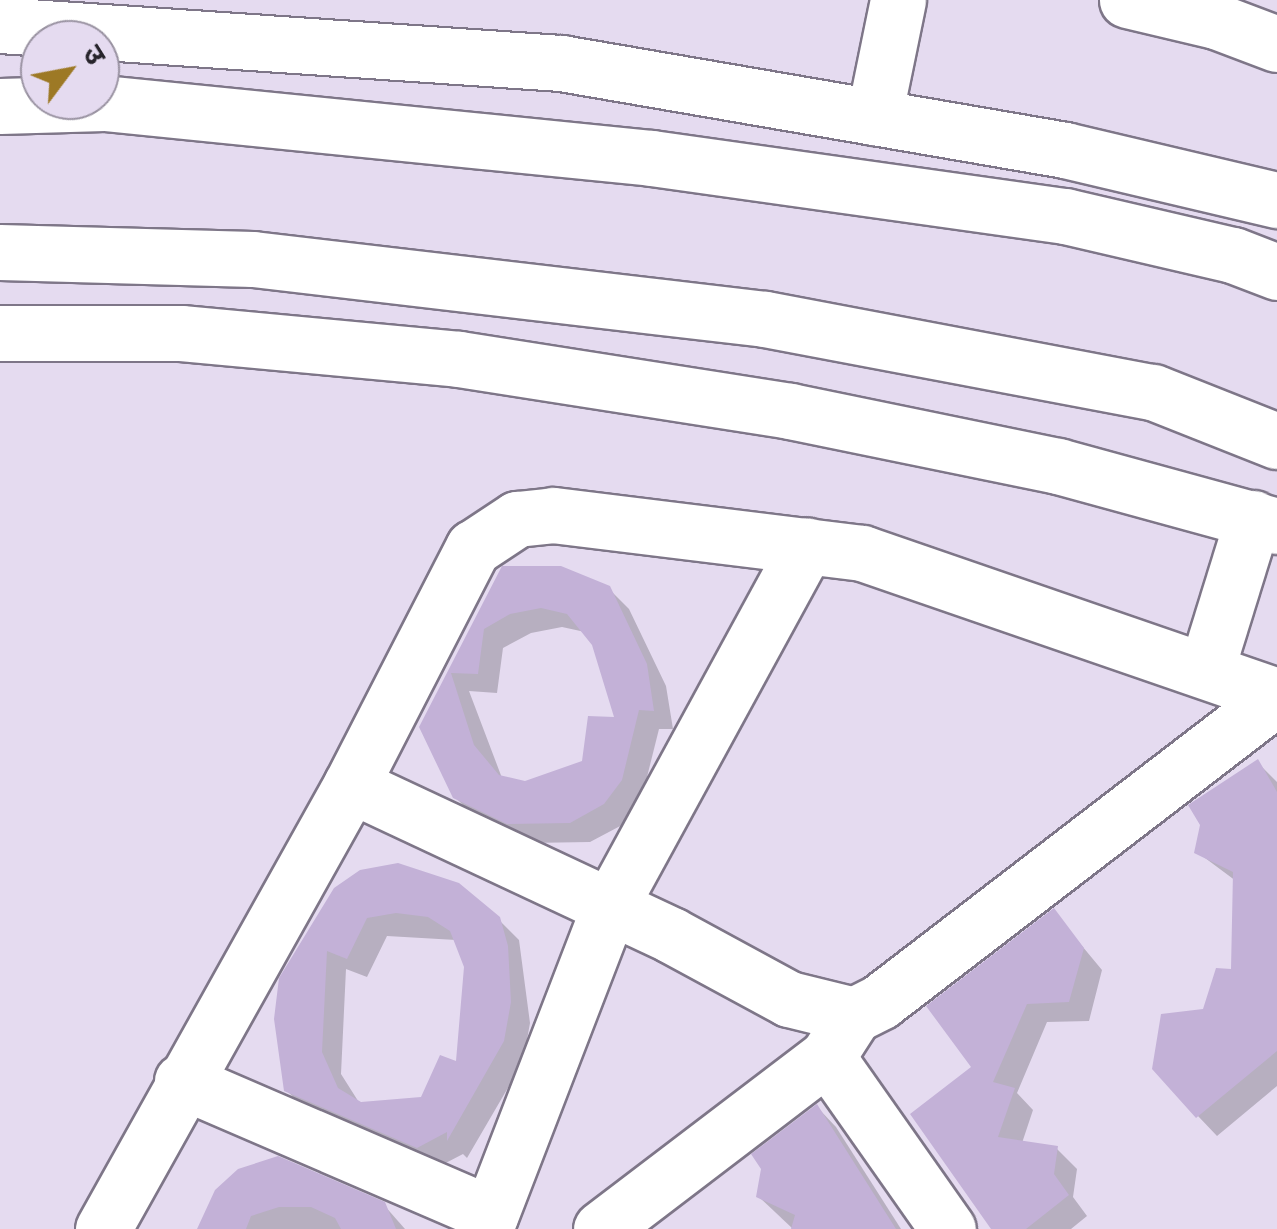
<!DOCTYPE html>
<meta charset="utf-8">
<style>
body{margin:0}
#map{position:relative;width:1277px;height:1229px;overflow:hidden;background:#e5dbf0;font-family:"Source Sans 3","Noto Sans Devanagari",sans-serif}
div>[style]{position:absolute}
.shadow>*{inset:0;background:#0003}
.building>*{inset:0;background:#c3b1d7}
.roads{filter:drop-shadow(2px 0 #7e7688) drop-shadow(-2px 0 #7e7688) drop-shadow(0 2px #7e7688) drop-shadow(0 -2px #7e7688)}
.minor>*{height:55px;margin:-27.5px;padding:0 27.5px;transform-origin:27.5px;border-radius:27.5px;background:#fff}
span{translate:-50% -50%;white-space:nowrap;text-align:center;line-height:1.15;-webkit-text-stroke:10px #e5dbf0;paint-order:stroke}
.north{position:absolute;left:20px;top:20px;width:100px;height:100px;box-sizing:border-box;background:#e5dbf0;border:2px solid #9992a1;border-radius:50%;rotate:58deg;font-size:28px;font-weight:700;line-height:40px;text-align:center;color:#27242b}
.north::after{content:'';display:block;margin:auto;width:35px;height:45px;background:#9d7925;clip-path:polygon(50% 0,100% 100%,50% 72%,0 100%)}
</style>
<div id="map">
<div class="shadow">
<div style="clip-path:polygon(evenodd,504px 569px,608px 588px,629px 609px,666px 686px,673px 729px,659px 729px,641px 801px,624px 824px,590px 842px,529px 843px,476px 818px,455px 797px,421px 727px,504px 569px,562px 627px,585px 632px,594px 644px,618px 720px,585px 763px,525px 784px,502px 778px,469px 691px,497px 693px,503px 648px,531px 633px,562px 627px)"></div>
<div style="clip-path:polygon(1257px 762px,1277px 782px,1277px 1086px,1217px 1136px,1198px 1116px,1205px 1011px,1233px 972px,1236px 881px,1197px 852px)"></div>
<div style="clip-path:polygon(evenodd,336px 889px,498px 919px,519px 940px,530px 1023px,523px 1062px,467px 1158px,463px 1154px,438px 1167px,307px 1110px,286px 1090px,276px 1019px,336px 889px,387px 936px,456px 940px,467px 967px,458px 1064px,423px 1100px,360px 1104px,341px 1074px,346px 969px,367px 977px,387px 936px)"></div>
<div style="clip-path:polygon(1053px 911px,1102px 970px,1089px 1021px,1047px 1022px,1017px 1093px,1033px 1110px,1022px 1143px,1057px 1149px,1077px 1169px,1073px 1197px,1087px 1216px,1071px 1229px,994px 1229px,974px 1067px)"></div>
<div style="clip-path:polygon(817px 1107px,836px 1127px,901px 1229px,793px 1229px,758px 1196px)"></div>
<div style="clip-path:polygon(217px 1191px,383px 1204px,405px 1229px,199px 1229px)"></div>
</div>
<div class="building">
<div style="clip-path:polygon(evenodd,502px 566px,561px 566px,610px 586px,647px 664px,654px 711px,639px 710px,622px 780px,604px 804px,570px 823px,507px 824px,453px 798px,419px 727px,502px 566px,541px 608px,567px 614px,592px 645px,614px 717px,588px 716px,582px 761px,525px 781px,499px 775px,474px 745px,451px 673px,478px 674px,484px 629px,510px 614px,541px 608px)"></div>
<div style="clip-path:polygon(1258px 759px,1277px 792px,1277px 1051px,1196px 1118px,1152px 1069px,1161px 1014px,1203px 1009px,1216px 968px,1231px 969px,1233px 872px,1194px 853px,1200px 825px,1188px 805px)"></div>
<div style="clip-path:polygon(evenodd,398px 863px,459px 883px,500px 917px,508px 946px,511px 1002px,504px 1041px,447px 1141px,447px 1132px,417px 1148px,284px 1091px,274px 1019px,279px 978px,334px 888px,360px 870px,398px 863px,396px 913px,428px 917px,450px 931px,464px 967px,456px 1061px,440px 1055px,421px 1097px,361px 1102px,338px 1088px,322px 1052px,327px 951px,347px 959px,367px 918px,396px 913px)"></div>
<div style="clip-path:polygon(1054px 908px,1084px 948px,1069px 1002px,1027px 1004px,993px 1082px,1015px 1088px,998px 1137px,1058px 1146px,1054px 1174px,1069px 1195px,1026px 1229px,991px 1229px,910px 1114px,971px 1067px,926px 1006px)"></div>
<div style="clip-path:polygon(817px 1104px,896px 1229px,791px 1229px,795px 1215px,756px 1197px,761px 1169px,751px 1154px)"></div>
<div style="clip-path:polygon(278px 1156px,385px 1202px,396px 1229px,341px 1229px,335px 1218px,311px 1207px,279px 1207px,251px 1216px,246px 1229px,197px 1229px,215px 1190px,238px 1169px)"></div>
</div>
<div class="roads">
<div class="minor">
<div style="left:1127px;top:0;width:91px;rotate:13.3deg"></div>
<div style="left:1216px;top:21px;width:65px;rotate:20.7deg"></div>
<div style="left:0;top:25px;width:562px;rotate:3.88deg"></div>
<div style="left:561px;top:63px;width:511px;rotate:9.79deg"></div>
<div style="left:1065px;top:150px;width:218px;rotate:13.3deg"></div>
<div style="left:0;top:106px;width:104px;rotate:-1.7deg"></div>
<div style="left:104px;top:103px;width:551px;rotate:5.73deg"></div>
<div style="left:652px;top:158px;width:417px;rotate:8deg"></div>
<div style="left:1065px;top:216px;width:172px;rotate:13.1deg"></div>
<div style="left:1233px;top:255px;width:47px;rotate:21.1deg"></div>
<div style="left:874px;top:117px;width:119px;rotate:-78.4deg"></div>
<div style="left:0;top:252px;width:253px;rotate:1.6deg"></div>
<div style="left:253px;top:259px;width:516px;rotate:6.68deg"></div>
<div style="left:765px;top:319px;width:395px;rotate:10.7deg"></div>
<div style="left:1153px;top:392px;width:133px;rotate:21.6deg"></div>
<div style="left:0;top:333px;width:181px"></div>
<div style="left:181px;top:333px;width:279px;rotate:5.3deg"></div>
<div style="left:459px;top:359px;width:335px;rotate:8.9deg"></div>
<div style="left:790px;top:411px;width:274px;rotate:11.6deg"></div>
<div style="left:1058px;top:466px;width:227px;rotate:15.3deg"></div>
<div style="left:1207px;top:667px;width:156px;rotate:-72.8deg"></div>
<div style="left:351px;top:785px;width:353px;rotate:25.1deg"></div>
<div style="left:671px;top:935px;width:134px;rotate:28.5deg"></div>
<div style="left:789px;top:999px;width:67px;rotate:13.8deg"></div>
<div style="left:854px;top:1015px;width:30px;rotate:-27deg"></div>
<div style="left:881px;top:1001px;width:499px;rotate:-37.5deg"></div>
<div style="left:827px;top:1057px;width:210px;rotate:54.9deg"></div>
<div style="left:182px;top:1081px;width:336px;rotate:23.3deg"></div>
<div style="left:103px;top:1229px;width:509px;rotate:-60.81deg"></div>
<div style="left:351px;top:785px;width:267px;rotate:-62.8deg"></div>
<div style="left:473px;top:548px;width:53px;rotate:-33.4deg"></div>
<div style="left:517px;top:519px;width:36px;rotate:-6deg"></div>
<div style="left:553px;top:515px;width:311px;rotate:7deg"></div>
<div style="left:862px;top:553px;width:439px;rotate:19deg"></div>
<div style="left:485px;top:1229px;width:344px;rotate:-68.9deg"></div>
<div style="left:609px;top:908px;width:413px;rotate:-61.4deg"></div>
<div style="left:601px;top:1229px;width:284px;rotate:-37.3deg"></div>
<div style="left:827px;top:1057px;width:50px;rotate:-57.3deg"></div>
</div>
</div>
<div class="north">उ</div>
</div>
